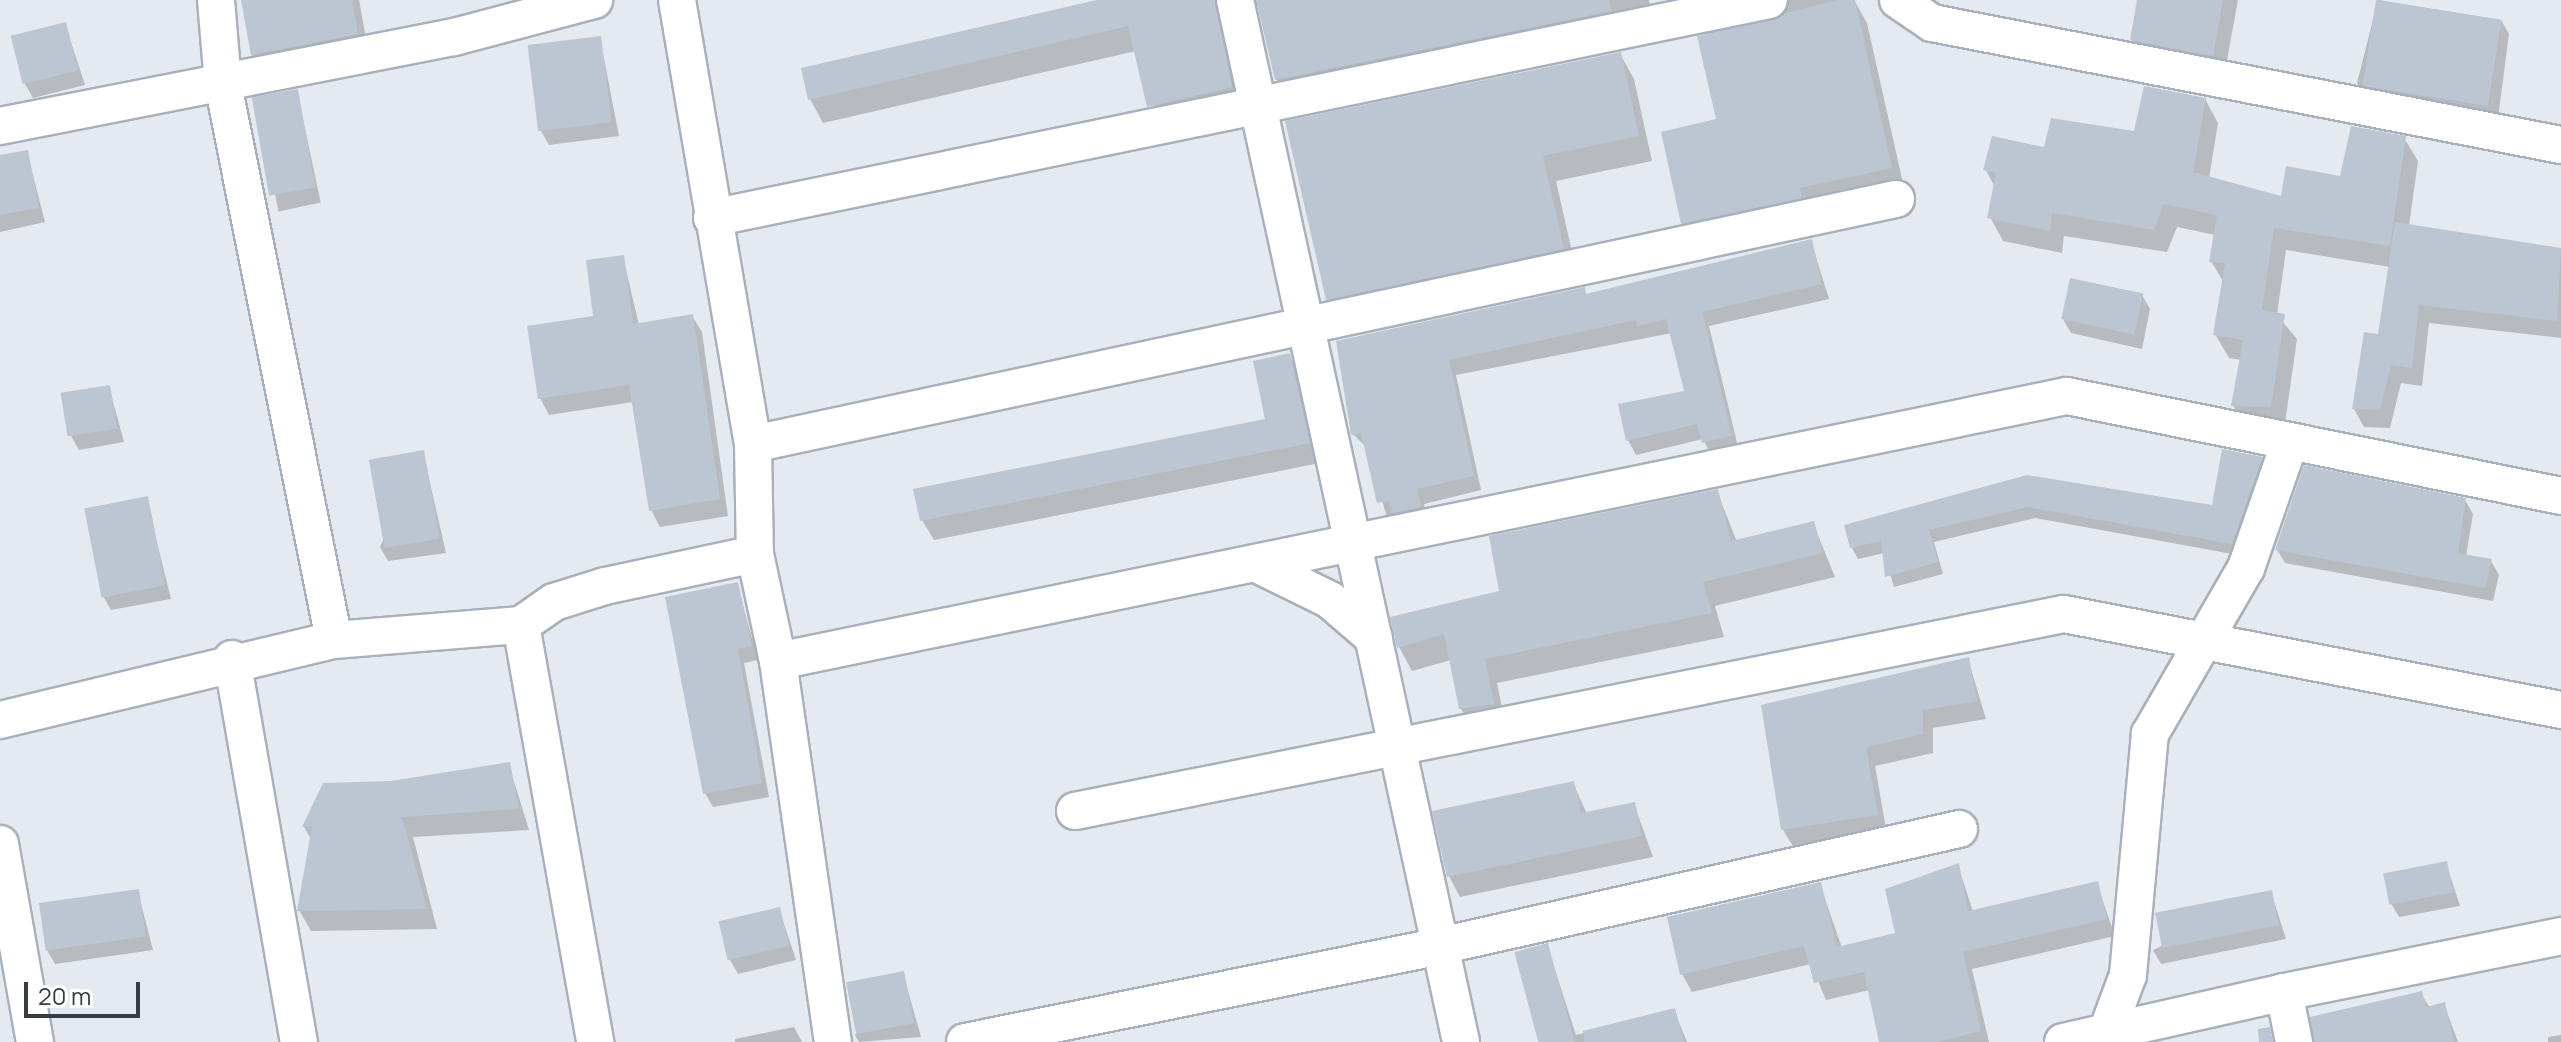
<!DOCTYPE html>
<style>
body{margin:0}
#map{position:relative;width:2561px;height:1042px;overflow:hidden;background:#e5eaf1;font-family:Manrope,sans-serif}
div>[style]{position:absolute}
.shadow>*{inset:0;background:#0003;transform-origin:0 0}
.building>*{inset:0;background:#bbc6d2;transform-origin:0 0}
.roads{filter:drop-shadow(2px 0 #a8b1bb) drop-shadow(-2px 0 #a8b1bb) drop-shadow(0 2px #a8b1bb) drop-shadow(0 -2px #a8b1bb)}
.minor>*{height:36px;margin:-18px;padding:0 18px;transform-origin:18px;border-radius:18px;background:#fff}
span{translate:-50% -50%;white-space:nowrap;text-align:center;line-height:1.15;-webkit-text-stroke:7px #fff;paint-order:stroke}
.scale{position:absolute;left:24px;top:982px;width:116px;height:36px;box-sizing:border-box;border:4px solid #353c43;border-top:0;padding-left:10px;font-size:24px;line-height:28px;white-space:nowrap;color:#353c43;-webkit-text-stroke:6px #fff;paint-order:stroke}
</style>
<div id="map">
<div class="shadow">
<div style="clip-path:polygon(243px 0,359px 0,369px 55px,264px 75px,252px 55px)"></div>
<div style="clip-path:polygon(1114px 0,1649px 0,1654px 21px,1291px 103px,1277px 80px,1260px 6px,1243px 3px,1244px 110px,1162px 129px,1136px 51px,823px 123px,810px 99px)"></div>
<div style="clip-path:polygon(1707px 0,1854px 0,1867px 23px,1905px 192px,1698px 248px,1683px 223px,1786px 5px)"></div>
<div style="clip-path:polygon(2139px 0,2238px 0,2224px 76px,2144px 60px,2132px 40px)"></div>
<div style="clip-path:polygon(2378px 0,2501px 20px,2509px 34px,2498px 118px,2365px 97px,2357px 83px)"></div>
<div style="clip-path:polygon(65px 24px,85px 85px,33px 98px,25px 84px)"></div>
<div style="clip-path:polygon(600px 38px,619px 136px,549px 145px,541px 131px)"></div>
<div style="clip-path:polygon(1620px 54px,1634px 79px,1652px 161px,1556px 181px,1577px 274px,1342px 324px,1328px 299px)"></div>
<div style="left:297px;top:91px;width:114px;height:43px;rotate:78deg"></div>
<div style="clip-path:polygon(2205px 99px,2218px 123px,2209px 178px,2283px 198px,2342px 179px,2404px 138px,2418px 161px,2409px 226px,2561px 251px,2561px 338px,2429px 323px,2422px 386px,2401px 383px,2390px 428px,2364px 427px,2354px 409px,2380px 336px,2390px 267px,2286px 250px,2277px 315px,2297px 339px,2284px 430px,2246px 428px,2233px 405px,2242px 360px,2229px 358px,2215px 334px,2224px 283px,2211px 261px,2215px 235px,2177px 227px,2167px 252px,2064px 236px,2062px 253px,2003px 241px,1990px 217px,1995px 187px,1985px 169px,2136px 133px)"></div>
<div style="clip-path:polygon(27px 152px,45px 222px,0 232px,0 157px)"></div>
<div style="clip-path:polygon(1811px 241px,1829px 299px,1709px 326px,1739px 451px,1712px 457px,1703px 439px,1636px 455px,1628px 440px,1687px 392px,1672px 333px,1456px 375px,1481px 490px,1424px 504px,1428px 522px,1402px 527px,1396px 515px,1387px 517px,1366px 447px,1353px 434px,1338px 342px,1584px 289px,1587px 295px)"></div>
<div style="clip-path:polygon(623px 257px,639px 325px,692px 316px,702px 332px,728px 516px,660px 527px,651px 510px,633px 402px,549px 415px,540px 398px,595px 318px)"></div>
<div style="clip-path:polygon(2142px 295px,2150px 309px,2142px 349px,2071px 333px,2063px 319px)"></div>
<div style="clip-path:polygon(1289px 356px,1301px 376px,1320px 463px,934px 540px,922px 520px,1267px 420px)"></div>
<div style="clip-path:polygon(109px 387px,124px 442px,79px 450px,71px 436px)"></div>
<div style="clip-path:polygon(423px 452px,446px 553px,388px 561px,380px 547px)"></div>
<div style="clip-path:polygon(2261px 459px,2268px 470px,2238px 555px,2035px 518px,1934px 542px,1943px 574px,1894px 587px,1884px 553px,1858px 559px,1852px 548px,2027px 477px,2214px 508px)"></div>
<div style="clip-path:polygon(1717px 491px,1737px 542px,1813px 523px,1835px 577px,1715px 606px,1724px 637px,1497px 683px,1506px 728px,1475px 732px,1461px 709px,1451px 660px,1412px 671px,1399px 647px)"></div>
<div style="clip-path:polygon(146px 498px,171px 599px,111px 610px,103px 596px)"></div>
<div style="clip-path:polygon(2465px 500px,2473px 514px,2466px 556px,2491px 561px,2499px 575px,2493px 601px,2285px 563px,2277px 550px)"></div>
<div style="clip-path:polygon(737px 584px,758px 660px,744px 663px,769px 797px,713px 807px,705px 793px)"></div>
<div style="clip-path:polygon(1968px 659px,1986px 719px,1933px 728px,1933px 753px,1875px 766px,1887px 834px,1794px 848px,1783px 830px,1764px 706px)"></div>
<div style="clip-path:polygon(509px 765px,529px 830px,413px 837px,437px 929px,311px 931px,299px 910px,312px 841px,304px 827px,324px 785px,391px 783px)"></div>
<div style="clip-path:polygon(1573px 783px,1587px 814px,1634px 804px,1653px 857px,1460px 897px,1449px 876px)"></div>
<div style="clip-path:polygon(2446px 863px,2460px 906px,2399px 917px,2391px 903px)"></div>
<div style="clip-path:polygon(1958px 865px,1973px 912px,2097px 884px,2115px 936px,1972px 969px,1989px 1042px,1881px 1042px,1870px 990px,1826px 1000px,1811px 964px,1692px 992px,1682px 974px,1820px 884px,1842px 948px,1897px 934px)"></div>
<div style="clip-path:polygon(138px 892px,153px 950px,55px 964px,47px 950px)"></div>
<div style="clip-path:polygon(2271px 892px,2286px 939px,2161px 964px,2153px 950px)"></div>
<div style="clip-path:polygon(779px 909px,796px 960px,738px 974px,730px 960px)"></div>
<div style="clip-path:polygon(1547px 945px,1576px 1035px,1674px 1010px,1687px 1042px,1541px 1042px)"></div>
<div style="clip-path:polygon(903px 973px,921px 1037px,859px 1042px,855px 1035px)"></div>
<div style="clip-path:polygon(2421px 994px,2430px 1008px,2444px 1004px,2458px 1042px,2312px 1042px,2312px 1019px)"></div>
<div style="clip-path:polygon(794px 1027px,802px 1042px,735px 1042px,735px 1039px)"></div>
<div style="clip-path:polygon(2561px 1035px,2561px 1042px,2548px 1042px,2548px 1037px)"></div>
</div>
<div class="building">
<div style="clip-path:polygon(241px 0,352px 0,358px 34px,251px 55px)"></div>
<div style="clip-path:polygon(1097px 0,1215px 0,1232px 87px,1147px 107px,1128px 26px,808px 100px,801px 68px)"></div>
<div style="clip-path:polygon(1256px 0,1609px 0,1612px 11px,1275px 80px)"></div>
<div style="clip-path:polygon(1837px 0,1855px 0,1892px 168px,1800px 188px,1802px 198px,1681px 224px,1661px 132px,1716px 119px,1697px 36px)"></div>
<div style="clip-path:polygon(2137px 0,2223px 0,2213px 56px,2130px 40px)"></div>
<div style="left:2376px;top:0;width:127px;height:87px;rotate:9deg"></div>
<div style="left:66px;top:22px;width:50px;height:57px;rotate:76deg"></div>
<div style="left:601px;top:36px;width:87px;height:74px;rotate:83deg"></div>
<div style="clip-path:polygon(1621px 52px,1639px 136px,1543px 156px,1564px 249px,1326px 300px,1285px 121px)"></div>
<div style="clip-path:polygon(2144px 86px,2206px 98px,2193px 172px,2281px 196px,2286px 166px,2340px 176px,2351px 126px,2406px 136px,2390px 246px,2274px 228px,2262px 310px,2285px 314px,2271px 407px,2231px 406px,2243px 340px,2213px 335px,2225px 263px,2209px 262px,2217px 215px,2164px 204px,2154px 230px,2052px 213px,2050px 231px,1987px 218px,1996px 173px,1983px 170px,1992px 136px,2044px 147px,2051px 118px,2134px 131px)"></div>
<div style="left:298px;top:89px;width:100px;height:47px;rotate:80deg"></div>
<div style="clip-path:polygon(28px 150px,39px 208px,0 215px,0 155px)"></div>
<div style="clip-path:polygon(2395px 222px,2561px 248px,2557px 321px,2419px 305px,2412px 368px,2391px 365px,2380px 410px,2352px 409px,2364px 332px,2378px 334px)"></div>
<div style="clip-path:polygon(1812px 239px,1822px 284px,1702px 312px,1732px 436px,1702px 443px,1697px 424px,1626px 441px,1618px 404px,1684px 391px,1666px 319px,1637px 326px,1636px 320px,1449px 360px,1474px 476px,1417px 489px,1421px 507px,1392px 513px,1389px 501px,1377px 503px,1361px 433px,1351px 435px,1336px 341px,1585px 287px,1586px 294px)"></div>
<div style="clip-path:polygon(624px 255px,633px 324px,693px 314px,720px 499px,649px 511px,629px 385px,538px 399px,527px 326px,593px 316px,586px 260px)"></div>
<div style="left:2070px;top:278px;width:75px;height:42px;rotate:12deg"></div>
<div style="clip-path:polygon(1290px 353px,1310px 443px,920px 521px,913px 489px,1265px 419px,1253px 361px)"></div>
<div style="left:110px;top:385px;width:44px;height:50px;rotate:81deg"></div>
<div style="clip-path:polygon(2222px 449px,2263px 457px,2232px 544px,2028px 507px,1929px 530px,1938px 562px,1885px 577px,1881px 541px,1850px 548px,1844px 525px,2027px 475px,2212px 505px)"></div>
<div style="left:424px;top:450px;width:90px;height:56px;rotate:80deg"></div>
<div style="clip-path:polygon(2304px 465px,2466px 498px,2458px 553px,2492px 559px,2485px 588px,2275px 550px)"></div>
<div style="clip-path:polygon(1718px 489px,1731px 541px,1814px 521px,1823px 553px,1703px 582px,1712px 613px,1485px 659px,1494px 704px,1459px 709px,1444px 634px,1397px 648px,1390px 617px,1499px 591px,1489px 536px)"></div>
<div style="left:148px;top:496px;width:91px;height:65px;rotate:79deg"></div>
<div style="clip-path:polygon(738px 582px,752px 646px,738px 649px,762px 783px,703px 794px,665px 597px)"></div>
<div style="clip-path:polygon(1969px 657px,1977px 701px,1923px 710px,1923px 734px,1866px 747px,1878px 815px,1781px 830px,1761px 705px)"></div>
<div style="clip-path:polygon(510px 762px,519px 809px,402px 817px,427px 909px,297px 911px,312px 826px,302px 827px,323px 783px,391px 781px)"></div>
<div style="clip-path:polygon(1574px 781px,1581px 813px,1635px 802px,1642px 836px,1447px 877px,1432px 811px)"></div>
<div style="left:2447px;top:861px;width:32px;height:65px;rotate:79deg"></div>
<div style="clip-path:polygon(1959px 863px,1968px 911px,2098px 881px,2107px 919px,1963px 952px,1981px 1031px,1938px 1042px,1879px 1042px,1864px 972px,1814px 983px,1804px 946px,1680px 975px,1667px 917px,1821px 882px,1837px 947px,1895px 933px,1885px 889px)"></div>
<div style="left:139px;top:889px;width:48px;height:101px;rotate:82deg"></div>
<div style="left:2272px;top:890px;width:36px;height:119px;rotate:79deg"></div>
<div style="left:780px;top:907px;width:40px;height:63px;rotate:77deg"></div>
<div style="left:1548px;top:943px;width:103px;height:35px;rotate:75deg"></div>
<div style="left:904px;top:971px;width:53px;height:59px;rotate:79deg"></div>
<div style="clip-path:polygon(2422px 991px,2426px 1007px,2445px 1002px,2454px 1042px,2314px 1042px,2310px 1017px)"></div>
<div style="clip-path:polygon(1675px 1008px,1684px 1042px,1585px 1042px,1583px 1031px)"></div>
<div style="clip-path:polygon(2270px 1027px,2273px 1042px,2259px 1042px,2258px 1029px)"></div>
</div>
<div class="roads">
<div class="minor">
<div style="left:216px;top:0;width:84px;rotate:85.2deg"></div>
<div style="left:223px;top:84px;width:567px;rotate:78.71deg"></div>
<div style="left:677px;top:0;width:450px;rotate:80.3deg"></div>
<div style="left:753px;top:444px;width:110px;rotate:89deg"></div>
<div style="left:755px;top:554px;width:109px;rotate:77.9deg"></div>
<div style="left:778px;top:661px;width:385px;rotate:81.8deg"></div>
<div style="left:1235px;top:0;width:1066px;rotate:77.76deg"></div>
<div style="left:1898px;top:0;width:41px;rotate:34.1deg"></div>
<div style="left:1932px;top:23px;width:641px;rotate:10.98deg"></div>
<div style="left:0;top:126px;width:463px;rotate:-11.1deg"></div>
<div style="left:454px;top:37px;width:145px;rotate:-14.8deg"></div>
<div style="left:712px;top:218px;width:1079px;rotate:-11.65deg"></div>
<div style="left:753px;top:444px;width:1169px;rotate:-12.1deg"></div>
<div style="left:1259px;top:565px;width:79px;rotate:26.2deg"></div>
<div style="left:1330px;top:600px;width:58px;rotate:40.8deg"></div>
<div style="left:521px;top:625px;width:424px;rotate:79.9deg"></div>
<div style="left:232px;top:659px;width:389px;rotate:80.1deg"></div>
<div style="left:778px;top:661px;width:1316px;rotate:-11.62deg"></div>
<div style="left:2067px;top:396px;width:504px;rotate:11.44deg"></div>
<div style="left:0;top:720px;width:343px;rotate:-13.5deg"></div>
<div style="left:334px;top:640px;width:188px;rotate:-4.6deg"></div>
<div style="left:521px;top:625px;width:40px;rotate:-34.9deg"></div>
<div style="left:554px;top:602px;width:53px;rotate:-17.4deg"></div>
<div style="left:605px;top:586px;width:153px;rotate:-12deg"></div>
<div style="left:1075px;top:811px;width:1008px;rotate:-11.27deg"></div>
<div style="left:2064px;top:614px;width:506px;rotate:10.93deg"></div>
<div style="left:0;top:844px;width:201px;rotate:80deg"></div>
<div style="left:2284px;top:992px;width:283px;rotate:-11.4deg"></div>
<div style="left:965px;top:1042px;width:485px;rotate:-11.4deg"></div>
<div style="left:1440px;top:946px;width:532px;rotate:-12.7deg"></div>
<div style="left:2063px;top:1042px;width:227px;rotate:-12.7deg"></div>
<div style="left:2284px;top:992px;width:51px;rotate:78.7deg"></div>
<div style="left:2103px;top:1042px;width:72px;rotate:-69.5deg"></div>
<div style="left:2128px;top:975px;width:242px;rotate:-84.8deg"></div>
<div style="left:2150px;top:734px;width:192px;rotate:-60deg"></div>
<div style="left:2246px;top:568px;width:133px;rotate:-70.8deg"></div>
</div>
</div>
<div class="scale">20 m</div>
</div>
